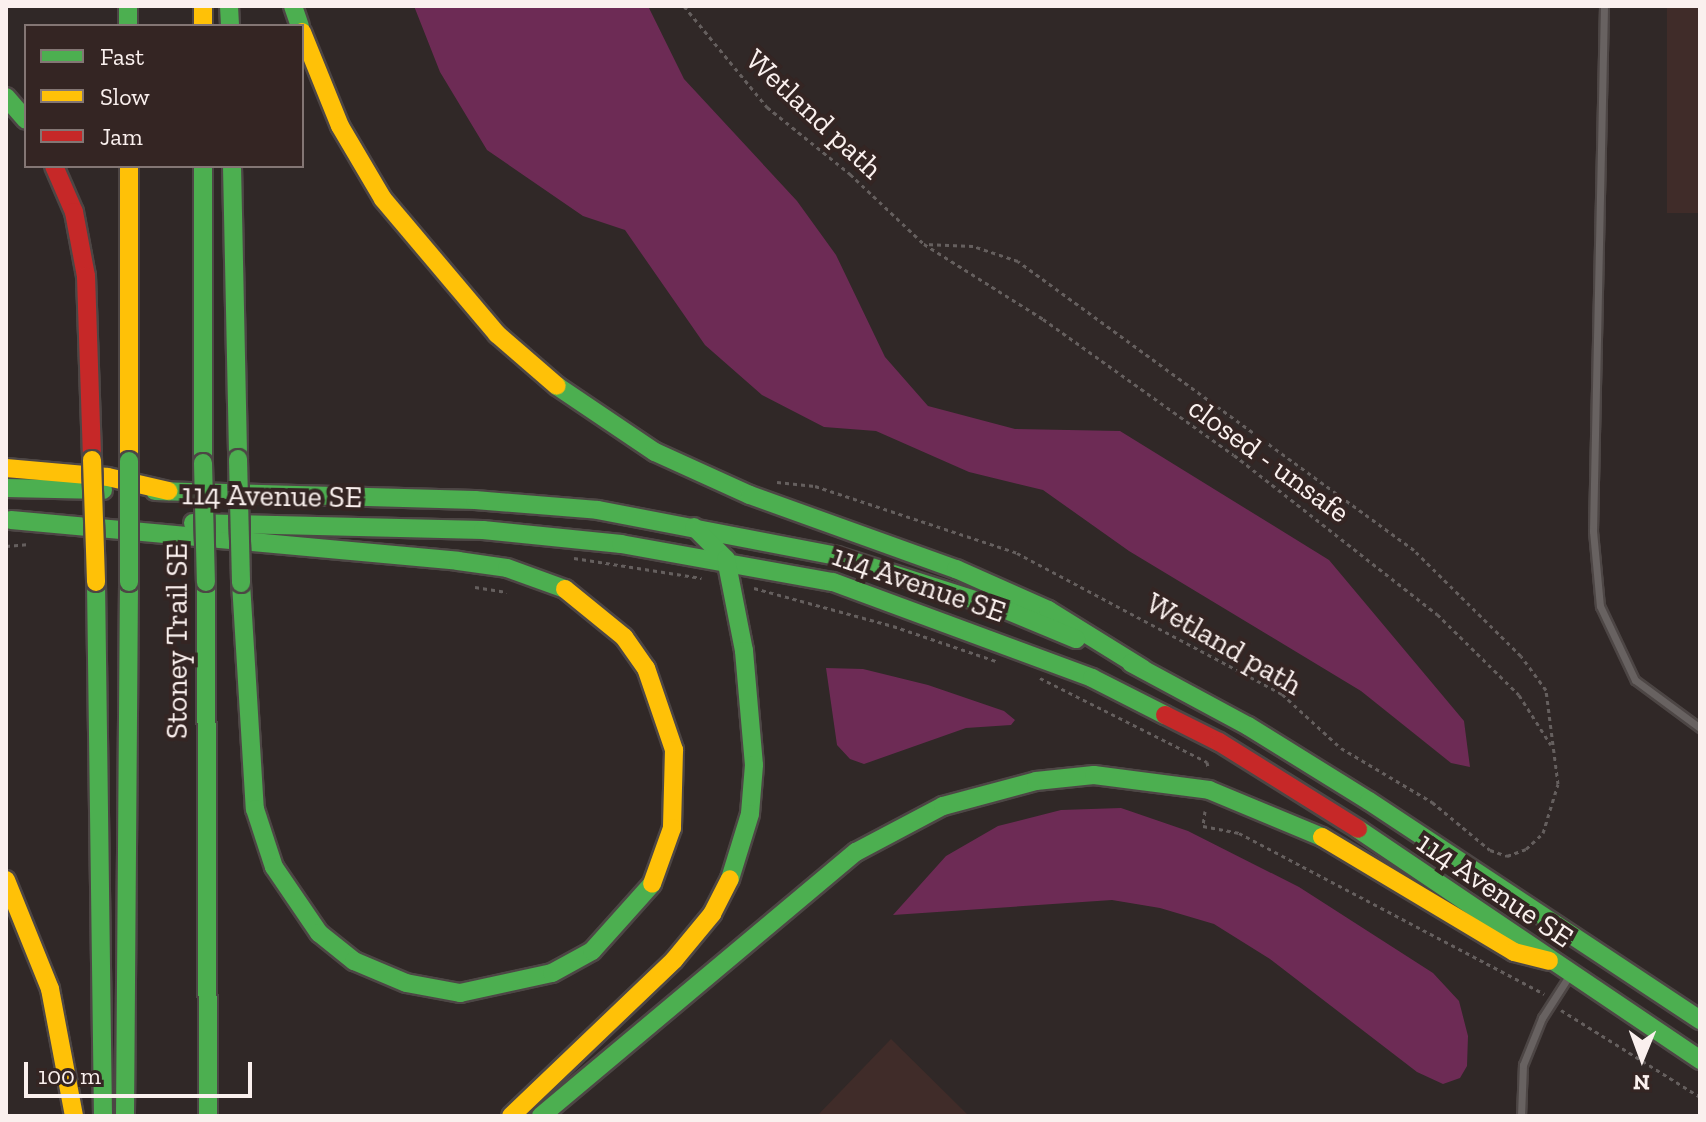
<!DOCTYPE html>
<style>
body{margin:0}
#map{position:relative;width:1706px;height:1122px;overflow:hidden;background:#302827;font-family:"Zilla Slab",serif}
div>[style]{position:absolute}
.built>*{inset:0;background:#402c29;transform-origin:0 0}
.water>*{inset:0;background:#6d2b55}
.path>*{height:3px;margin-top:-1.5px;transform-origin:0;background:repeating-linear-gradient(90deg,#655f5e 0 4px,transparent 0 8px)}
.roads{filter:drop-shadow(2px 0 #4d4645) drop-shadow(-2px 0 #4d4645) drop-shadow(0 2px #4d4645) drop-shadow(0 -2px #4d4645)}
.lane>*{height:7px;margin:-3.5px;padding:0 3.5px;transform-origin:3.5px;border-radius:3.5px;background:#686261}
.fast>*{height:18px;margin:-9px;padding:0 9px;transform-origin:9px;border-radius:9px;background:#4caf50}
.slow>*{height:18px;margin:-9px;padding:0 9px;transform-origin:9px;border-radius:9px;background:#ffc107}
.jam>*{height:18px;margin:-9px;padding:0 9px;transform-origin:9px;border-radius:9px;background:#c62828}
.bridges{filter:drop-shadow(2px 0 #4d4645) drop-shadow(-2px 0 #4d4645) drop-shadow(0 2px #4d4645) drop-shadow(0 -2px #4d4645)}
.fast-bridge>*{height:18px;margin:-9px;padding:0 9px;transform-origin:9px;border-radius:9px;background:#4caf50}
.slow-bridge>*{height:18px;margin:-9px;padding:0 9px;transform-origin:9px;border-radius:9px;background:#ffc107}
span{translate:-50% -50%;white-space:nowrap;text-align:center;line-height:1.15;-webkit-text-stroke:8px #342523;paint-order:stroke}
.street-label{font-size:30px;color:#faf0ee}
.frame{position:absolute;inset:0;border:8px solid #faf0ee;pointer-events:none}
.legend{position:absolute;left:24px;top:24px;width:280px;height:144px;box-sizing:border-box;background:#342523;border:2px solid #837674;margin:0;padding:10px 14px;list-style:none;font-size:24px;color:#faf0ee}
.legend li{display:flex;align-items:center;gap:16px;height:40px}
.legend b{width:40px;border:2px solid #837674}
.north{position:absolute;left:1602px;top:1018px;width:80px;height:80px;-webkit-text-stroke:6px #342523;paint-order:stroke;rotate:181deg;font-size:22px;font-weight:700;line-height:32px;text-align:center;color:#faf0ee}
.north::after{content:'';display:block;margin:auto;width:28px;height:36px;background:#faf0ee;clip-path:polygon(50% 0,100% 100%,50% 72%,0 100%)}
.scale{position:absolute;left:24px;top:1062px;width:228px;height:36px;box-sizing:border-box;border:4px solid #faf0ee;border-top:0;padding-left:10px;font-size:24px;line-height:28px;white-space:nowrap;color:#faf0ee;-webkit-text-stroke:6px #342523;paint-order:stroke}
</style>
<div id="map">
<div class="built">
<div style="left:1667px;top:6px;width:33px;height:207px"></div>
<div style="clip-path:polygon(891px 1039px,969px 1116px,817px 1116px)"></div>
</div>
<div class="water">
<div style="clip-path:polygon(414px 6px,648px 6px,684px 79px,797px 201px,836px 255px,885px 357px,928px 406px,1015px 429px,1120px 431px,1329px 560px,1464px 721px,1470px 767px,1451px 763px,1361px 691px,1129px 551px,1043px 490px,969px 472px,876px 431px,824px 427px,762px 395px,705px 345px,625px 230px,583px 216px,487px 150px,440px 72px)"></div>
<div style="clip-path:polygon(826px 668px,863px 669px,928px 685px,1004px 711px,1015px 720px,1011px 725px,966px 728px,864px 764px,850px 759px,837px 745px)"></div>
<div style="clip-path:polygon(1121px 808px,1188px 831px,1299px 887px,1433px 973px,1459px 1001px,1468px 1036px,1467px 1066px,1460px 1078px,1443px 1084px,1417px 1072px,1270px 959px,1214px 924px,1160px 908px,1112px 900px,893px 915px,946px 856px,998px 826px,1061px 810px)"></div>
</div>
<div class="path">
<div style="left:684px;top:6px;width:131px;rotate:50.6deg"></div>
<div style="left:767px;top:107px;width:107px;rotate:38.9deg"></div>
<div style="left:850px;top:174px;width:102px;rotate:43.4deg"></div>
<div style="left:924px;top:244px;width:141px;rotate:32.2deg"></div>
<div style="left:1043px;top:319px;width:234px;rotate:35.5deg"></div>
<div style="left:1234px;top:455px;width:258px;rotate:38.1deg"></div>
<div style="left:1437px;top:614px;width:115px;rotate:44.6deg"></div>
<div style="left:1519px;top:695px;width:59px;rotate:57.4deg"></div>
<div style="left:777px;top:482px;width:38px;rotate:6deg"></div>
<div style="left:815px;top:486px;width:213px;rotate:18.3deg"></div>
<div style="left:1017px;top:553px;width:300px;rotate:28deg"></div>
<div style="left:1282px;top:694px;width:80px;rotate:42.5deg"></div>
<div style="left:1341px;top:748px;width:106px;rotate:30.7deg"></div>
<div style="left:1432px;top:802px;width:75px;rotate:39.6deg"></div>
<div style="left:1490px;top:850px;width:18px;rotate:19deg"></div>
<div style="left:1507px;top:856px;width:20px;rotate:-20deg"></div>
<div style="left:1526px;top:849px;width:23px;rotate:-43deg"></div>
<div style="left:1543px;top:833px;width:51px;rotate:-73deg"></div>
<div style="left:1558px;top:784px;width:95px;rotate:-97.3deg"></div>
<div style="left:1546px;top:690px;width:42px;rotate:-126.3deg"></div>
<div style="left:1521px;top:656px;width:151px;rotate:-135.3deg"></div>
<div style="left:1414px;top:550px;width:490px;rotate:-143.9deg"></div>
<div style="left:1018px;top:261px;width:47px;rotate:-161.6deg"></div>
<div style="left:973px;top:246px;width:49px;rotate:-177.7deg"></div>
<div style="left:6px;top:546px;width:24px;rotate:-5deg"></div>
<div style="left:574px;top:558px;width:129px;rotate:8.9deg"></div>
<div style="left:475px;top:587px;width:32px;rotate:9deg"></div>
<div style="left:754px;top:588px;width:144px;rotate:15.3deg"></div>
<div style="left:893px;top:626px;width:109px;rotate:18.8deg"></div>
<div style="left:1040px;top:678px;width:187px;rotate:26.7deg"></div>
<div style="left:1207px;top:762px;width:5px;rotate:79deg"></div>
<div style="left:1205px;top:811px;width:15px;rotate:98deg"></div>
<div style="left:1203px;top:826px;width:37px;rotate:11deg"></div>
<div style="left:1239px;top:833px;width:345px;rotate:27.8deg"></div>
<div style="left:1561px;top:1010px;width:164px;rotate:32deg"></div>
</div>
<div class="roads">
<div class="lane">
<div style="left:1604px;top:6px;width:525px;rotate:91.2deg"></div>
<div style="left:1593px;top:531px;width:75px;rotate:84.7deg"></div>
<div style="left:1600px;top:606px;width:82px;rotate:64.7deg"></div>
<div style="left:1635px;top:680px;width:81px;rotate:36.4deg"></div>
<div style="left:1521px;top:1116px;width:51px;rotate:-87.8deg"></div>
<div style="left:1523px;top:1065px;width:51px;rotate:-68deg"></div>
<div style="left:1542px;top:1018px;width:50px;rotate:-57.3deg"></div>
</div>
<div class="fast">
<div style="left:128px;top:6px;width:20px;rotate:90deg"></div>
<div style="left:229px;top:6px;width:20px;rotate:87deg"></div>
<div style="left:293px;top:6px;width:21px;rotate:71deg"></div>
<div style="left:6px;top:97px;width:30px;rotate:49deg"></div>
<div style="left:203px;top:166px;width:297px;rotate:90deg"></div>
<div style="left:232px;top:166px;width:293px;rotate:88.8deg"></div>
<div style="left:557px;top:386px;width:118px;rotate:34deg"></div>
<div style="left:655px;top:452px;width:104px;rotate:24.4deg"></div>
<div style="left:750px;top:495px;width:219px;rotate:19.8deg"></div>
<div style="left:956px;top:569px;width:101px;rotate:24deg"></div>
<div style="left:1048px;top:610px;width:112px;rotate:31.8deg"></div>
<div style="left:6px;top:488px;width:97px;rotate:1.2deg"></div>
<div style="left:155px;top:491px;width:320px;rotate:1.6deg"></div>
<div style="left:475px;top:500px;width:123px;rotate:4.6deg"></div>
<div style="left:598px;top:510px;width:243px;rotate:10.9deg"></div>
<div style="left:837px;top:556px;width:177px;rotate:17.7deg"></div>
<div style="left:1006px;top:610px;width:76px;rotate:22.5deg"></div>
<div style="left:11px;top:520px;width:449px;rotate:5.2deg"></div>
<div style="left:458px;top:561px;width:49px;rotate:8.1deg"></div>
<div style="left:507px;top:568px;width:62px;rotate:19.9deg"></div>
<div style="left:193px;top:523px;width:290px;rotate:1.4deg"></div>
<div style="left:483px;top:530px;width:139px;rotate:5.8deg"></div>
<div style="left:621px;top:544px;width:215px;rotate:10.2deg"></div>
<div style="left:833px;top:582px;width:276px;rotate:20.3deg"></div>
<div style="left:1092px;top:678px;width:82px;rotate:26.9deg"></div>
<div style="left:694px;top:527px;width:45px;rotate:45deg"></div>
<div style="left:726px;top:559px;width:94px;rotate:78.9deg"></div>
<div style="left:744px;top:651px;width:114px;rotate:85deg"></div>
<div style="left:754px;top:765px;width:49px;rotate:94.7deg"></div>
<div style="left:750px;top:814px;width:68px;rotate:107.1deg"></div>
<div style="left:96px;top:582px;width:534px;rotate:89.25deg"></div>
<div style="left:206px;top:582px;width:534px;rotate:89.79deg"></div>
<div style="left:241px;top:583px;width:226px;rotate:86.5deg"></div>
<div style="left:255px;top:809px;width:61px;rotate:71.9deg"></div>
<div style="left:274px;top:867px;width:80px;rotate:55.7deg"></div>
<div style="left:319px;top:933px;width:45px;rotate:38.7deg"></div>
<div style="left:354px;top:961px;width:56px;rotate:22.9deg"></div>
<div style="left:406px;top:983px;width:55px;rotate:10.5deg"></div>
<div style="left:460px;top:993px;width:94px;rotate:-12.3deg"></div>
<div style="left:552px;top:973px;width:46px;rotate:-28.8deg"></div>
<div style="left:592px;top:951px;width:90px;rotate:-48.2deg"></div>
<div style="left:1131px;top:663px;width:133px;rotate:28.3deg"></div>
<div style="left:1248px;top:726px;width:142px;rotate:31.8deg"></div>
<div style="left:1369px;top:801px;width:397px;rotate:33.5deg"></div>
<div style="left:1358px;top:829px;width:413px;rotate:34deg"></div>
<div style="left:125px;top:1116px;width:534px;rotate:-89.57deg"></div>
<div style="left:541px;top:1116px;width:411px;rotate:-40deg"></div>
<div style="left:856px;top:852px;width:98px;rotate:-27.9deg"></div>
<div style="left:943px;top:806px;width:96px;rotate:-15deg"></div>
<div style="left:1036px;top:781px;width:58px;rotate:-5.9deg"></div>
<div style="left:1094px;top:775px;width:116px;rotate:7.4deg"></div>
<div style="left:1209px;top:790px;width:122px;rotate:22.6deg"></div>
</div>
<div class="slow">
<div style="left:203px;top:6px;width:20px;rotate:90deg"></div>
<div style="left:302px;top:32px;width:101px;rotate:68deg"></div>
<div style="left:340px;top:126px;width:85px;rotate:59.5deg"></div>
<div style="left:383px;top:199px;width:177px;rotate:49.8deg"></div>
<div style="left:497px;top:334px;width:79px;rotate:40.9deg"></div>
<div style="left:129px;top:166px;width:295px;rotate:90deg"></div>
<div style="left:6px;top:468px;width:102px;rotate:5deg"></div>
<div style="left:108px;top:477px;width:62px;rotate:13.1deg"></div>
<div style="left:565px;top:589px;width:76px;rotate:39.1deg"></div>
<div style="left:624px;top:637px;width:38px;rotate:55deg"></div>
<div style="left:646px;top:668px;width:87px;rotate:71.1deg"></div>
<div style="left:674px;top:750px;width:78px;rotate:91.5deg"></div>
<div style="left:672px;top:828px;width:59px;rotate:109.7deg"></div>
<div style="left:1322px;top:837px;width:224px;rotate:30.9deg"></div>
<div style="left:1514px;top:952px;width:36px;rotate:14deg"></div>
<div style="left:6px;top:880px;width:118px;rotate:68deg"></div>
<div style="left:50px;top:989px;width:129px;rotate:79.3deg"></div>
<div style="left:511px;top:1116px;width:226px;rotate:-43.7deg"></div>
<div style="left:674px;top:960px;width:60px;rotate:-50.4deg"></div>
<div style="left:712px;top:914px;width:39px;rotate:-63deg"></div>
</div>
<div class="jam">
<div style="left:54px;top:166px;width:50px;rotate:66.5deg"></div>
<div style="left:74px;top:212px;width:65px;rotate:79.4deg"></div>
<div style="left:86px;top:276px;width:184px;rotate:88.1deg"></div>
<div style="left:1165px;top:715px;width:60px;rotate:26.6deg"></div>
<div style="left:1219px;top:742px;width:164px;rotate:32deg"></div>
</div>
</div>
<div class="bridges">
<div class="fast-bridge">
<div style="left:238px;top:459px;width:124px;rotate:88.6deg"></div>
<div style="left:129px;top:461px;width:121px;rotate:90deg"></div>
<div style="left:203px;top:463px;width:119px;rotate:88.6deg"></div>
</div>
<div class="slow-bridge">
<div style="left:92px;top:460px;width:122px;rotate:88.1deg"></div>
</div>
</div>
<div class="street-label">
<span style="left:814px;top:114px;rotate:43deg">Wetland path</span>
<span style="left:1269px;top:460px;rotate:36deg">closed - unsafe</span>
<span style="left:272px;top:496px;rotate:1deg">114 Avenue SE</span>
<span style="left:919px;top:584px;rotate:19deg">114 Avenue SE</span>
<span style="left:177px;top:641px;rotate:-90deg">Stoney Trail SE</span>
<span style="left:1224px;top:644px;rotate:30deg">Wetland path</span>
<span style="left:1495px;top:890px;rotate:34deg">114 Avenue SE</span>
</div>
<div class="frame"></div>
<ul class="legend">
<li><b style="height:10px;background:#4caf50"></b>Fast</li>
<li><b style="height:10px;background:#ffc107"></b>Slow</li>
<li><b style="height:10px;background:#c62828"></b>Jam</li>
</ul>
<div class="north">N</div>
<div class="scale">100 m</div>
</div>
